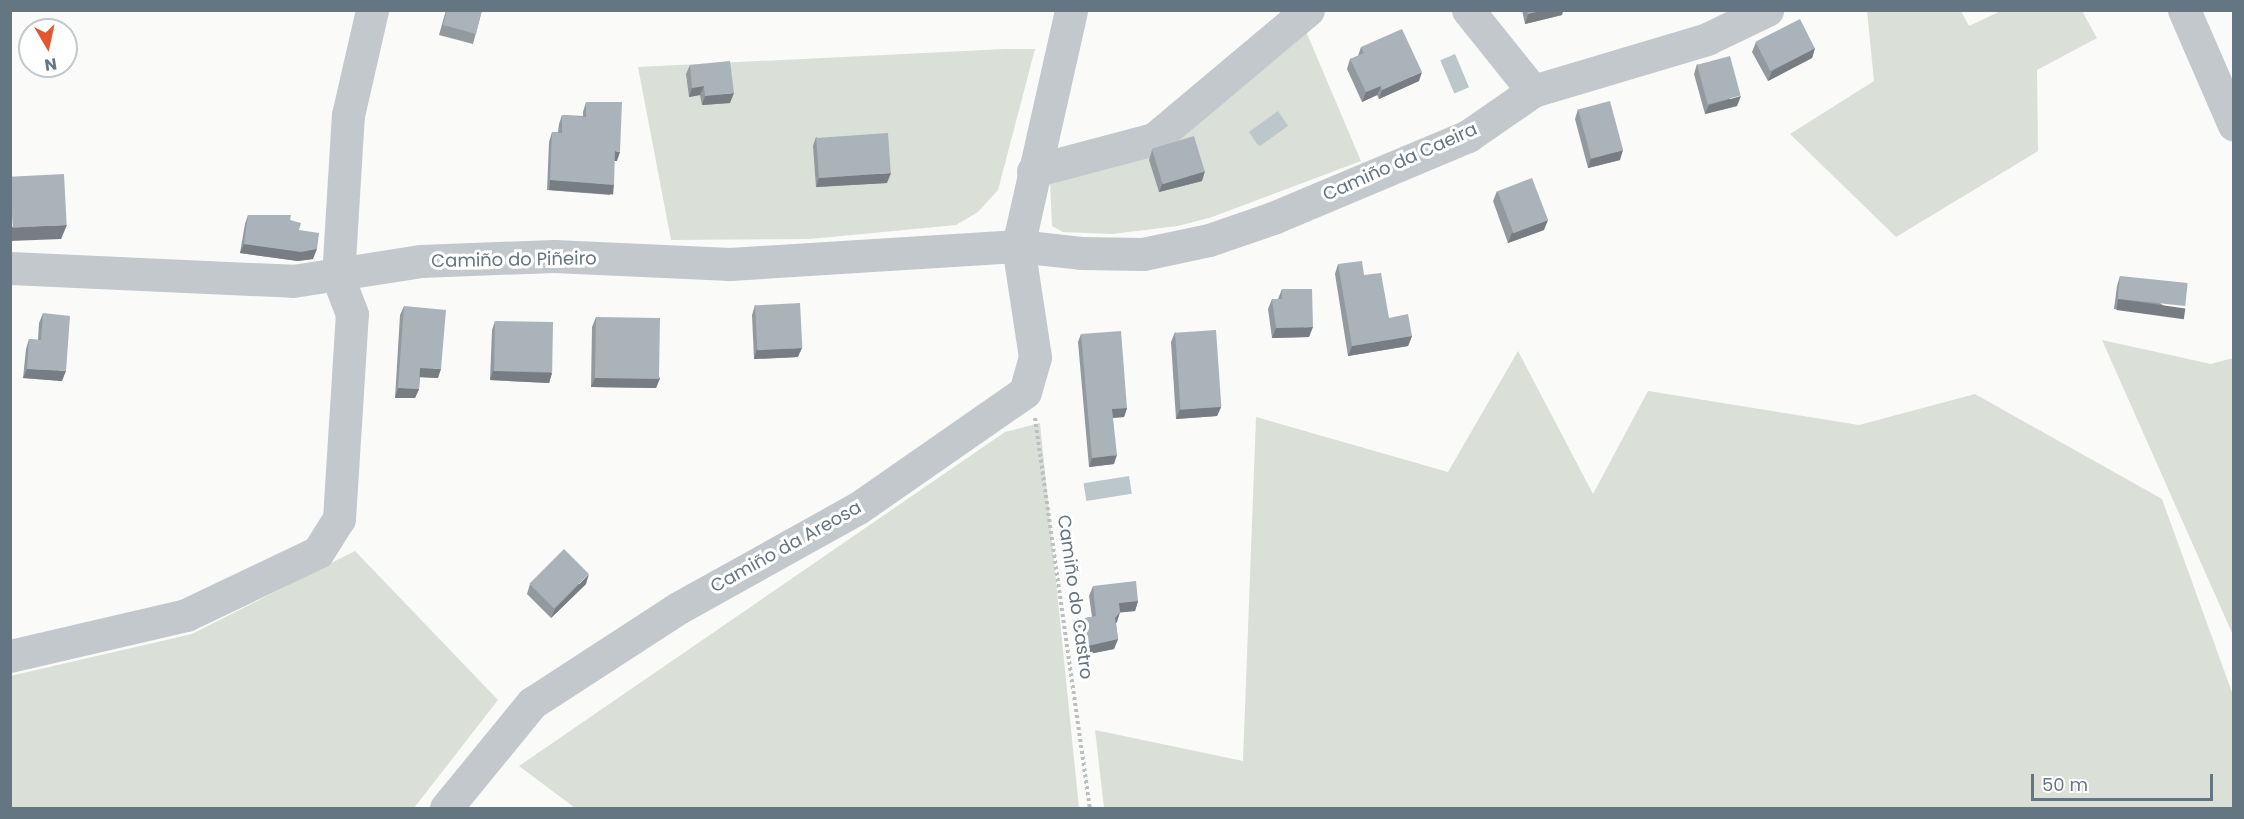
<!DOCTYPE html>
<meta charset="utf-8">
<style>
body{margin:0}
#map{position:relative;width:2244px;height:819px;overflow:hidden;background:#fafaf8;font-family:Poppins,sans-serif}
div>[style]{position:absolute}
.green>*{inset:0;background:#dadfd7}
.water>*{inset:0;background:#bbc7cb;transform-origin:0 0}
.path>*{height:4px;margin-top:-2px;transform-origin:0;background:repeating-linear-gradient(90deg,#bbbfc2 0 3px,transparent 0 6px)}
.minor>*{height:33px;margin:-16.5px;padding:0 16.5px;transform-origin:16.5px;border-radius:16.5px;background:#c3c8cc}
.wall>*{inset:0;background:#929a9f}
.shaded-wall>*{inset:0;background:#777d82;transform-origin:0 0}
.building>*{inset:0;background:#aab3b9;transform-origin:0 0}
span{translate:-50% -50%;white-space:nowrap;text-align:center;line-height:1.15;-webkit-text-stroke:6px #fff;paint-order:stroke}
.street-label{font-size:18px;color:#657683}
.frame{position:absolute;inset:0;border:12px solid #657683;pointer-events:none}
.north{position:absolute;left:18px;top:18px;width:60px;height:60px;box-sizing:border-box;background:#fff;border:2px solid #c1c8cd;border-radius:50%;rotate:171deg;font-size:16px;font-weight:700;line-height:24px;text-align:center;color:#657683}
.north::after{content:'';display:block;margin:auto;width:21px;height:27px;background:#e4572e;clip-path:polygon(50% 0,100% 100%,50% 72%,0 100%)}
.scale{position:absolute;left:2031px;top:774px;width:182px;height:27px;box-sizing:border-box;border:3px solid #657683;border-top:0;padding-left:8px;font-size:18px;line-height:21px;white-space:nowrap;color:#657683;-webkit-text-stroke:4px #fff;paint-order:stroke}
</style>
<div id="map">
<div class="green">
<div style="clip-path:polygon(1867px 11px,1961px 11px,1969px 26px,2001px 11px,2082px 11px,2097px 38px,2037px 70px,2038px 151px,1896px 237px,1790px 134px,1874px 81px)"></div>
<div style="clip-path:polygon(1305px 29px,1361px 161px,1212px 217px,1178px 226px,1112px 234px,1063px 232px,1052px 226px,1050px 180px,1158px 145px)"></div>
<div style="clip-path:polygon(1005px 49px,1035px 49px,998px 190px,978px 212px,956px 225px,810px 239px,671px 240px,638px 67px)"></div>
<div style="clip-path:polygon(2102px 340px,2211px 364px,2233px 358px,2233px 635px)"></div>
<div style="clip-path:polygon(1518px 351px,1593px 494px,1648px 391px,1859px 425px,1975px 394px,2162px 499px,2233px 695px,2233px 808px,1104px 808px,1095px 730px,1243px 761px,1256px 417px,1448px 472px)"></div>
<div style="clip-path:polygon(1040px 423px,1079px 808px,575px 808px,519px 766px,1005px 432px)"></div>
<div style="clip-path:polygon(355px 551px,498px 700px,414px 808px,11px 808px,10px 676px,192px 634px)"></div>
</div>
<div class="water">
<div style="left:1455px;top:54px;width:36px;height:16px;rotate:67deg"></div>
<div style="clip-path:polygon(1278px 111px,1288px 126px,1260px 146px,1257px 144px,1249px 132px)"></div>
<div style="left:1129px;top:476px;width:18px;height:46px;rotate:81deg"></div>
</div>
<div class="path">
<div style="left:1035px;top:418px;width:394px;rotate:82deg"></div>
</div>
<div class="minor">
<div style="left:1468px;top:10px;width:104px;rotate:51.3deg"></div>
<div style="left:2184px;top:10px;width:125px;rotate:66.5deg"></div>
<div style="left:1033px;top:171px;width:125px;rotate:-14.8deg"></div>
<div style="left:1154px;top:139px;width:201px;rotate:-40deg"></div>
<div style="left:10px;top:268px;width:283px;rotate:2.6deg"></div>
<div style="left:293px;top:281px;width:130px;rotate:-8.9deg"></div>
<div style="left:421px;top:261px;width:133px;rotate:-2.2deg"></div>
<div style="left:554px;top:256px;width:176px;rotate:2.6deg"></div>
<div style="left:730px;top:264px;width:289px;rotate:-3.6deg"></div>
<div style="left:1018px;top:246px;width:63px;rotate:6.3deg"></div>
<div style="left:1081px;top:253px;width:62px;rotate:0.9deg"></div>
<div style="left:1143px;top:254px;width:67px;rotate:-12deg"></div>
<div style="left:1209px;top:240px;width:68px;rotate:-19deg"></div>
<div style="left:1273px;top:218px;width:212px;rotate:-22.8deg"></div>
<div style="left:1468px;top:136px;width:79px;rotate:-34.7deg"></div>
<div style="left:1533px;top:91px;width:182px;rotate:-16.6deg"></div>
<div style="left:1707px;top:39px;width:67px;rotate:-25.8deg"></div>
<div style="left:10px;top:656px;width:181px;rotate:-13.1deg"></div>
<div style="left:186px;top:615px;width:146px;rotate:-25.5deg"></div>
<div style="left:318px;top:552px;width:39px;rotate:-58deg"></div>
<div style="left:339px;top:519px;width:205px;rotate:-86.4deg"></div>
<div style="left:352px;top:314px;width:40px;rotate:-111deg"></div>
<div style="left:338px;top:277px;width:162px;rotate:-86.5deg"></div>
<div style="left:348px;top:115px;width:108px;rotate:-77.1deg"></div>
<div style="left:446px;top:808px;width:136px;rotate:-50.7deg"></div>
<div style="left:532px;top:703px;width:176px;rotate:-33deg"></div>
<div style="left:680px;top:607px;width:204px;rotate:-29.1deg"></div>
<div style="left:858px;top:508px;width:203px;rotate:-34.8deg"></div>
<div style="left:1025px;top:392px;width:36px;rotate:-74deg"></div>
<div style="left:1035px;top:357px;width:112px;rotate:-98.7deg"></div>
<div style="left:1018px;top:246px;width:242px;rotate:-77.3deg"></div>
</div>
<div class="wall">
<div style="clip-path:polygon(446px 10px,482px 10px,473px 44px,439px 35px)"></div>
<div style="clip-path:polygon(1522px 10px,1563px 10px,1562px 15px,1525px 24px)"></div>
<div style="clip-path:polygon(1756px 42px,1815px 48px,1812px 58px,1768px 81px,1752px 52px)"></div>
<div style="clip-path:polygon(1361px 47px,1419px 81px,1379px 99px,1377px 95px,1362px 102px,1347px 69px,1350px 59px,1358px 56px)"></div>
<div style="clip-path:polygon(1697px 64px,1737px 106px,1705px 114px,1694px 74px)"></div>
<div style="clip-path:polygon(690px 65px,730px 103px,702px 105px,700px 95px,689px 97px,686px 74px)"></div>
<div style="clip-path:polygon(586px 102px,617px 161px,614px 161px,614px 185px,610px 195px,547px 190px,549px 142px,552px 132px,558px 132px,559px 124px,562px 115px,583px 116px,583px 112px)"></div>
<div style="clip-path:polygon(1578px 109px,1620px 160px,1588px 168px,1575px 119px)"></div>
<div style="clip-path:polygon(816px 137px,887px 183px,816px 187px,813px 146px)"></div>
<div style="clip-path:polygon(1152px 150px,1202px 181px,1159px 192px,1149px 160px)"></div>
<div style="clip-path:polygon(1497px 191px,1544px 230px,1508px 243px,1493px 201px)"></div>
<div style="clip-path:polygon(248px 215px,290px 220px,299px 230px,313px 259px,298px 261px,240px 253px,245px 224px)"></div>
<div style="clip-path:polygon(1338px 264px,1364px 275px,1389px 318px,1412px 336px,1408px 346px,1348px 356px,1335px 274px)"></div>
<div style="clip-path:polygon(2120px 276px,2182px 318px,2114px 309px,2117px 286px)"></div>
<div style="clip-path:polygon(1282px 289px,1309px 337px,1272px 338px,1268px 309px,1272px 299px,1278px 299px)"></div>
<div style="clip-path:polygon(755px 305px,798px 357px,754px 359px,752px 315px)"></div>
<div style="clip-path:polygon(404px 306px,438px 378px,420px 377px,419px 389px,415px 398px,395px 398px,400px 315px)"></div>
<div style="clip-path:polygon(43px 313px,62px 381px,23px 378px,26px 349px,29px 339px,38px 340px,39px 323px)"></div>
<div style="clip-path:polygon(596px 317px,660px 378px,656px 388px,591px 387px,592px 327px)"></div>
<div style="clip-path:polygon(495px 321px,552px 373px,549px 383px,490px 380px,492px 330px)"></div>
<div style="clip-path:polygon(1175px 332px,1221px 407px,1217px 416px,1176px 419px,1171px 342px)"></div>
<div style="clip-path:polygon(1081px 334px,1127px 408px,1124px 417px,1113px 418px,1114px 464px,1089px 467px,1078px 342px)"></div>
<div style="clip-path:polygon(530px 584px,586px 584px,551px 618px,527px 594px)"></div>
<div style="clip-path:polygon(1093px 586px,1138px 601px,1135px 611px,1120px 612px,1116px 623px,1118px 639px,1114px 649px,1079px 656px,1076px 628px,1079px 619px,1092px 617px,1089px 596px)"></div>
</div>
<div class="shaded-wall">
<div style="clip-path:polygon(1544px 10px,1563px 10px,1562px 15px,1525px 24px,1528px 14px)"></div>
<div style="clip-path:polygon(1815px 48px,1812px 58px,1768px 81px,1772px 71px)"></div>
<div style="clip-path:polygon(1422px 72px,1419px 81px,1379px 99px,1382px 90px)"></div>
<div style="clip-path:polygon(704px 86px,700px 95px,689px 97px,692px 88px)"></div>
<div style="clip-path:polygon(1381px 86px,1377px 95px,1362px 102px,1366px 92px)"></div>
<div style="clip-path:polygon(734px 93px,730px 103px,702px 105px,705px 96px)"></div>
<div style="clip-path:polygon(1741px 96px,1737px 106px,1705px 114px,1709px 105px)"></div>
<div style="clip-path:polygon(1623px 150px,1620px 160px,1588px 168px,1591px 158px)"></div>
<div style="clip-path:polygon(615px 151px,620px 152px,617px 161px,611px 161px)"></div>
<div style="clip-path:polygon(1205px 171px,1202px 181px,1159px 192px,1163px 182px)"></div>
<div style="clip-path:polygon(891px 173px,887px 183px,816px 187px,819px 178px)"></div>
<div style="left:550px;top:180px;width:64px;height:10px;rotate:4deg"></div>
<div style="clip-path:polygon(1548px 220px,1544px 230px,1508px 243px,1512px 233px)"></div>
<div style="clip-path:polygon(67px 225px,61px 239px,10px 241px,11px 227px)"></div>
<div style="clip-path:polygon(244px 244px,317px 249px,313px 259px,298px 261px,240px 253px)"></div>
<div style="left:2118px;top:299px;width:68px;height:11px;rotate:8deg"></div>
<div style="clip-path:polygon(1313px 327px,1309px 337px,1272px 338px,1276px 328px)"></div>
<div style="clip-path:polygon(1412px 336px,1408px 346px,1348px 356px,1352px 346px)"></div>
<div style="clip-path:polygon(802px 348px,798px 357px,754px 359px,757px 349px)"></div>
<div style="clip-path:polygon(420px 368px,441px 369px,438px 378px,417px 377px)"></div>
<div style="clip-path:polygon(27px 369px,66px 371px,62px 381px,23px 378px)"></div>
<div style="clip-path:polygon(493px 371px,552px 373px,549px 383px,490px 380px)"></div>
<div style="clip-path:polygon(595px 378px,660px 378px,656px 388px,591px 387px)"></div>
<div style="clip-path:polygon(398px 388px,419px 389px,415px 398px,395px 398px)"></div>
<div style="clip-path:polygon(1221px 407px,1217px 416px,1176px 419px,1180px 409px)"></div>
<div style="clip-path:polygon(1127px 408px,1124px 417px,1109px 418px,1112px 409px)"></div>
<div style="clip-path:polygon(1117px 455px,1114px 464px,1089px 467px,1092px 458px)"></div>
<div style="clip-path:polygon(589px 574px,586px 584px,551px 618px,555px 609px)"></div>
<div style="clip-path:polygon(1138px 601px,1135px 611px,1116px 613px,1119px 603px)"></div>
<div style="clip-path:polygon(1120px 612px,1117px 622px,1112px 628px,1115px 618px)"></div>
<div style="clip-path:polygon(1118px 639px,1114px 649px,1079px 656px,1083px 647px)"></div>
</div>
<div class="building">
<div style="clip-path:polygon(447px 10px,482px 10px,476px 34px,443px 25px)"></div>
<div style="clip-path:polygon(1527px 10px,1544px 10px,1528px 14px)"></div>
<div style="left:1800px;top:19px;width:33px;height:50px;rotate:63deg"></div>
<div style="clip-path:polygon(1402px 29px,1422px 72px,1382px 90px,1381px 86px,1366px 92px,1350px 59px,1364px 53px,1361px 47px)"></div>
<div style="left:1730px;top:56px;width:41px;height:34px;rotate:75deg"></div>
<div style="clip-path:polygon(730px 61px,734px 93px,705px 96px,704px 86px,692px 88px,690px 65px)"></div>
<div style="left:1610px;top:101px;width:51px;height:33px;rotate:75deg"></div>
<div style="clip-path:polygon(586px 102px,622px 102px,620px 152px,615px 151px,614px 185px,550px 180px,552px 132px,562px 133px,562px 115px,586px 117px)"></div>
<div style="left:888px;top:133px;width:40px;height:72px;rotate:86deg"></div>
<div style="left:1194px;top:136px;width:37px;height:44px;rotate:73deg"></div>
<div style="left:64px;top:174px;width:51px;height:54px;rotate:87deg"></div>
<div style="left:1532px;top:178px;width:45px;height:37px;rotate:69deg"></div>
<div style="clip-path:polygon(248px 215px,291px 215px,290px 220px,301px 223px,299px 230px,319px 233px,317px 249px,301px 252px,244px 244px)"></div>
<div style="clip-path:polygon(1362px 261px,1364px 275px,1381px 273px,1389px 318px,1408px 314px,1412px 336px,1352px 346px,1338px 264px)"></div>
<div style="left:2120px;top:276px;width:68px;height:23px;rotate:6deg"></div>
<div style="clip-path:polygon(1282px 289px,1312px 289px,1313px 327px,1276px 328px,1272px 299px,1282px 299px)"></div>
<div style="left:800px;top:303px;width:45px;height:45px;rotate:87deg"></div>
<div style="clip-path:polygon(404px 306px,446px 310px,441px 369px,420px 368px,419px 389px,398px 388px)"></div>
<div style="clip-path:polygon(43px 313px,70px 316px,66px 371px,27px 369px,29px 339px,41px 340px)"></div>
<div style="left:596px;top:317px;width:64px;height:61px;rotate:1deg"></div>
<div style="left:495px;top:321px;width:58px;height:50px;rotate:1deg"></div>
<div style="left:1216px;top:330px;width:77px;height:41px;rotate:86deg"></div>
<div style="clip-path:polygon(1121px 331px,1127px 408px,1112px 409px,1117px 455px,1092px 458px,1081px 334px)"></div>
<div style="left:564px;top:549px;width:35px;height:49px;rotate:45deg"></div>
<div style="clip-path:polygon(1136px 581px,1138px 601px,1119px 603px,1120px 612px,1115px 618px,1118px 639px,1083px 647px,1079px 619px,1096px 616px,1093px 586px)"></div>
</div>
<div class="street-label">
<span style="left:1400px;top:162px;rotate:-24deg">Camiño da Caeira</span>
<span style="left:514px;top:260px;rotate:-1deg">Camiño do Piñeiro</span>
<span style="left:786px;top:547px;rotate:-29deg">Camiño da Areosa</span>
<span style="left:1075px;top:597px;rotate:82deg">Camiño do Castro</span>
</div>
<div class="frame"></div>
<div class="north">N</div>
<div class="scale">50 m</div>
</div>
